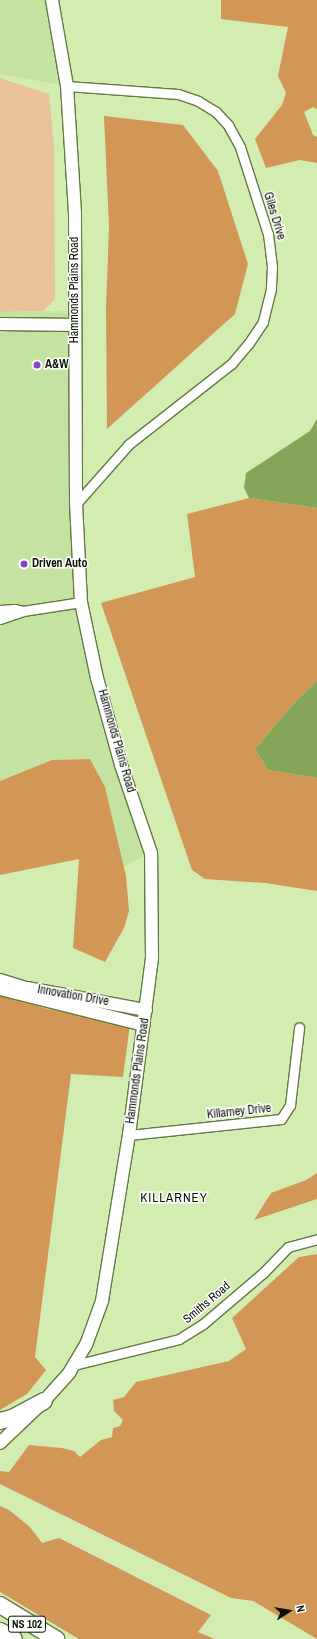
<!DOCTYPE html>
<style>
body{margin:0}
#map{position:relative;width:317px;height:1639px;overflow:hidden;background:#d3edb1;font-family:"Archivo Narrow",sans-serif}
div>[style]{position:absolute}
.built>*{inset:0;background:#c4e2a0}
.green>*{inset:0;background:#eac299}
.forest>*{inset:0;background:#d29756}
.water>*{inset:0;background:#85a559}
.roads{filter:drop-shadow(1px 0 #627943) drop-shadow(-1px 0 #627943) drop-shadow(0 1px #627943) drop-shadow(0 -1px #627943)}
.street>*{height:9px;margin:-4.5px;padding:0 4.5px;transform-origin:4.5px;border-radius:4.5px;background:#fff}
.secondary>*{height:12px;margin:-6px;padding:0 6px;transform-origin:6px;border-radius:6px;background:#fff}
.highway>*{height:16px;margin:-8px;padding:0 8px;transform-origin:8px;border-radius:8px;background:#fff}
.dots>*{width:11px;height:11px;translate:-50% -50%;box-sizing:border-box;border:2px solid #fff;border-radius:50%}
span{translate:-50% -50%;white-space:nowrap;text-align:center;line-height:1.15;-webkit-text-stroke:3px #fff;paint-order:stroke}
.shield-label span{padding:1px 3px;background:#fff;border:1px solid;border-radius:3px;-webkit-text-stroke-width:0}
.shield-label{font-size:11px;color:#0a1201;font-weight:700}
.street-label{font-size:12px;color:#0a1201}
.poi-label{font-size:12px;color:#0a1201;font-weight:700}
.left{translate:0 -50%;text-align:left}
.neighbourhood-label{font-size:13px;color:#0a1201;letter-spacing:1px}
.north{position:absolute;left:269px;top:1591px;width:40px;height:40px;-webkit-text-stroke:3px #fff;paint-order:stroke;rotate:78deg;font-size:11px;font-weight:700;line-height:16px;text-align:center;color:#0a1201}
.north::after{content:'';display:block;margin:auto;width:14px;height:18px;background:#0a1201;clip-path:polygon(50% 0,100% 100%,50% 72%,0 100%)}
</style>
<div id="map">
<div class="built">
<div style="clip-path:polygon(0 0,52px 0,67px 86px,0 74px)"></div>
<div style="clip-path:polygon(74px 311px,81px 602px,151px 853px,123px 867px,90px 759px,52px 760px,0 781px,0 312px)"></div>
</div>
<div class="green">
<div style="clip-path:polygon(0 78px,49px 94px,54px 146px,55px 299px,43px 311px,0 312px)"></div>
</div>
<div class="forest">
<div style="clip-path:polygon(221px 0,317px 0,317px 109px,313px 107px,304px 112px,313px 135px,317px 137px,317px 163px,300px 160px,266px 168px,255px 139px,282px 105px,286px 93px,278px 76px,288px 27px,221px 19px)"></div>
<div style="clip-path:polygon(104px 116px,183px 125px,218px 171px,248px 264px,235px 314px,107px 429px,106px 308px,109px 227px)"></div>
<div style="clip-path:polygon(249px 498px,317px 508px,317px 681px,295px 702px,255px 749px,268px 770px,317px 778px,317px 891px,265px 883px,205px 879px,192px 870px,101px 603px,195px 577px,187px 514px)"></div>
<div style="clip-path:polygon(90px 759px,105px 787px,126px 876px,129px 911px,124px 928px,105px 962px,73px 948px,79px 859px,0 875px,0 781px,52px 760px)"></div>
<div style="clip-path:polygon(0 995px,48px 1009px,130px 1024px,123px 1077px,71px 1074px,35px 1357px,46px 1370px,27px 1394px,0 1410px)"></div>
<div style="clip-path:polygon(317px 1173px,317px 1199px,254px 1220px,271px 1193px,306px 1180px)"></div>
<div style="clip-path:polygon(317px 1254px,317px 1639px,253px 1601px,231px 1598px,0 1484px,0 1471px,9px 1472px,29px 1445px,62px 1448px,74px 1451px,80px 1457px,101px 1440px,112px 1437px,113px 1428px,120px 1426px,123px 1420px,114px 1411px,113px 1400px,124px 1397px,136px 1382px,229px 1361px,246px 1349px,232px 1318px,299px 1257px)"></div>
<div style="clip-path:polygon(0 1506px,9px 1510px,30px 1527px,42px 1543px,59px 1538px,211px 1615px,198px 1632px,215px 1639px,79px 1639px,0 1592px)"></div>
</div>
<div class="water">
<div style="clip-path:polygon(317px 419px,317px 508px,249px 498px,244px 488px,246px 473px,310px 431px)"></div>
<div style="clip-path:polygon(317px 681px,317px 778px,268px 770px,255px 749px,295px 702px)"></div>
</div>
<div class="roads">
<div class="street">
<div style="left:67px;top:86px;width:111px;rotate:4.1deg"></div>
<div style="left:178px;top:94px;width:21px;rotate:19deg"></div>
<div style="left:198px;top:101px;width:21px;rotate:31deg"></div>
<div style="left:216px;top:112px;width:18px;rotate:47deg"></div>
<div style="left:228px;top:125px;width:25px;rotate:61deg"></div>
<div style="left:240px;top:147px;width:91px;rotate:72.2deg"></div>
<div style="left:268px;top:234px;width:33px;rotate:83deg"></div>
<div style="left:272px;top:267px;width:22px;rotate:93deg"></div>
<div style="left:271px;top:289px;width:34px;rotate:104deg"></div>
<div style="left:263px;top:322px;width:27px;rotate:124deg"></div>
<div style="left:248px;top:344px;width:26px;rotate:130deg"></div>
<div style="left:231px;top:364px;width:130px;rotate:141.9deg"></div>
<div style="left:129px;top:444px;width:80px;rotate:131.5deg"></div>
<div style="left:0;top:610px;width:15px;rotate:-4deg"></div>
<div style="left:15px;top:609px;width:8px;rotate:14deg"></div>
<div style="left:0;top:619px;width:24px;rotate:-19deg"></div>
<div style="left:23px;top:611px;width:59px;rotate:-8.8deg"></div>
<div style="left:129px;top:1135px;width:153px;rotate:-6deg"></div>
<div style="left:281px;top:1119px;width:17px;rotate:-57deg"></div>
<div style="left:290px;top:1105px;width:78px;rotate:-83.3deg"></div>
<div style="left:74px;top:1365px;width:108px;rotate:-13.9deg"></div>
<div style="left:179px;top:1339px;width:28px;rotate:-32deg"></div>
<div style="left:203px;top:1324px;width:79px;rotate:-40.4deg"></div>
<div style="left:263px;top:1273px;width:36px;rotate:-46deg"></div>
<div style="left:288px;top:1247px;width:30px;rotate:-15deg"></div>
</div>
<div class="secondary">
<div style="left:0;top:324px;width:74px;rotate:0.8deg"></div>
<div style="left:0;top:980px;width:28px;rotate:17deg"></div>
<div style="left:27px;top:988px;width:121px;rotate:10.5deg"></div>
<div style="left:0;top:989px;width:148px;rotate:14deg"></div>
<div style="left:0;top:1443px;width:61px;rotate:-43.7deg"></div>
<div style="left:44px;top:1401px;width:38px;rotate:-48deg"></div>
<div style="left:69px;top:1373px;width:33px;rotate:-59deg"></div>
<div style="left:86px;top:1345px;width:47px;rotate:-70deg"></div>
<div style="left:102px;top:1301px;width:168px;rotate:-80.8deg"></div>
<div style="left:129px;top:1135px;width:178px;rotate:-82.6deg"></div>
<div style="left:152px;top:958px;width:105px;rotate:-90.5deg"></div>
<div style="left:151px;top:853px;width:93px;rotate:-108.8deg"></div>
<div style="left:121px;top:765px;width:90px;rotate:-105.4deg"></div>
<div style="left:97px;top:678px;width:78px;rotate:-101.9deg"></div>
<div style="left:81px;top:602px;width:98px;rotate:-92.9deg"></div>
<div style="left:76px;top:504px;width:291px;rotate:-90.2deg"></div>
<div style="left:75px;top:213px;width:127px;rotate:-93.6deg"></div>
<div style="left:67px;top:86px;width:87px;rotate:-99.9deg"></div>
</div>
<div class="highway">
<div style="left:0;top:1421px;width:12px;rotate:-14deg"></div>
<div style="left:12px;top:1418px;width:36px;rotate:-28deg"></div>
<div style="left:0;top:1605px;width:66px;rotate:31.3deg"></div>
<div style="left:0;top:1631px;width:16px;rotate:30deg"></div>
</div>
</div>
<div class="dots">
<div style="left:37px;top:365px;background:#8847bb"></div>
<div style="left:24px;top:564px;background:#8847bb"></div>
</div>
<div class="shield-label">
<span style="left:27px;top:1624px">NS 102</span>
</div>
<div class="street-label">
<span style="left:274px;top:216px;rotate:73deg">Giles Drive</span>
<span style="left:75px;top:290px;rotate:-90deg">Hammonds Plains Road</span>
<span style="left:116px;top:741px;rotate:74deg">Hammonds Plains Road</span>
<span style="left:73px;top:996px;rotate:10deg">Innovation Drive</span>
<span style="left:138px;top:1071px;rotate:-82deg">Hammonds Plains Road</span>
<span style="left:239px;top:1112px;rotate:-6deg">Killarney Drive</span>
<span style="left:207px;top:1303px;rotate:-40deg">Smiths Road</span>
</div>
<div class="poi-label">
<span class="left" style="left:45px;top:365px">A&amp;W</span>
<span class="left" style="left:32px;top:564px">Driven Auto</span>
</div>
<div class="neighbourhood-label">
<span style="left:174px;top:1198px">KILLARNEY</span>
</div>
<div class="north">N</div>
</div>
